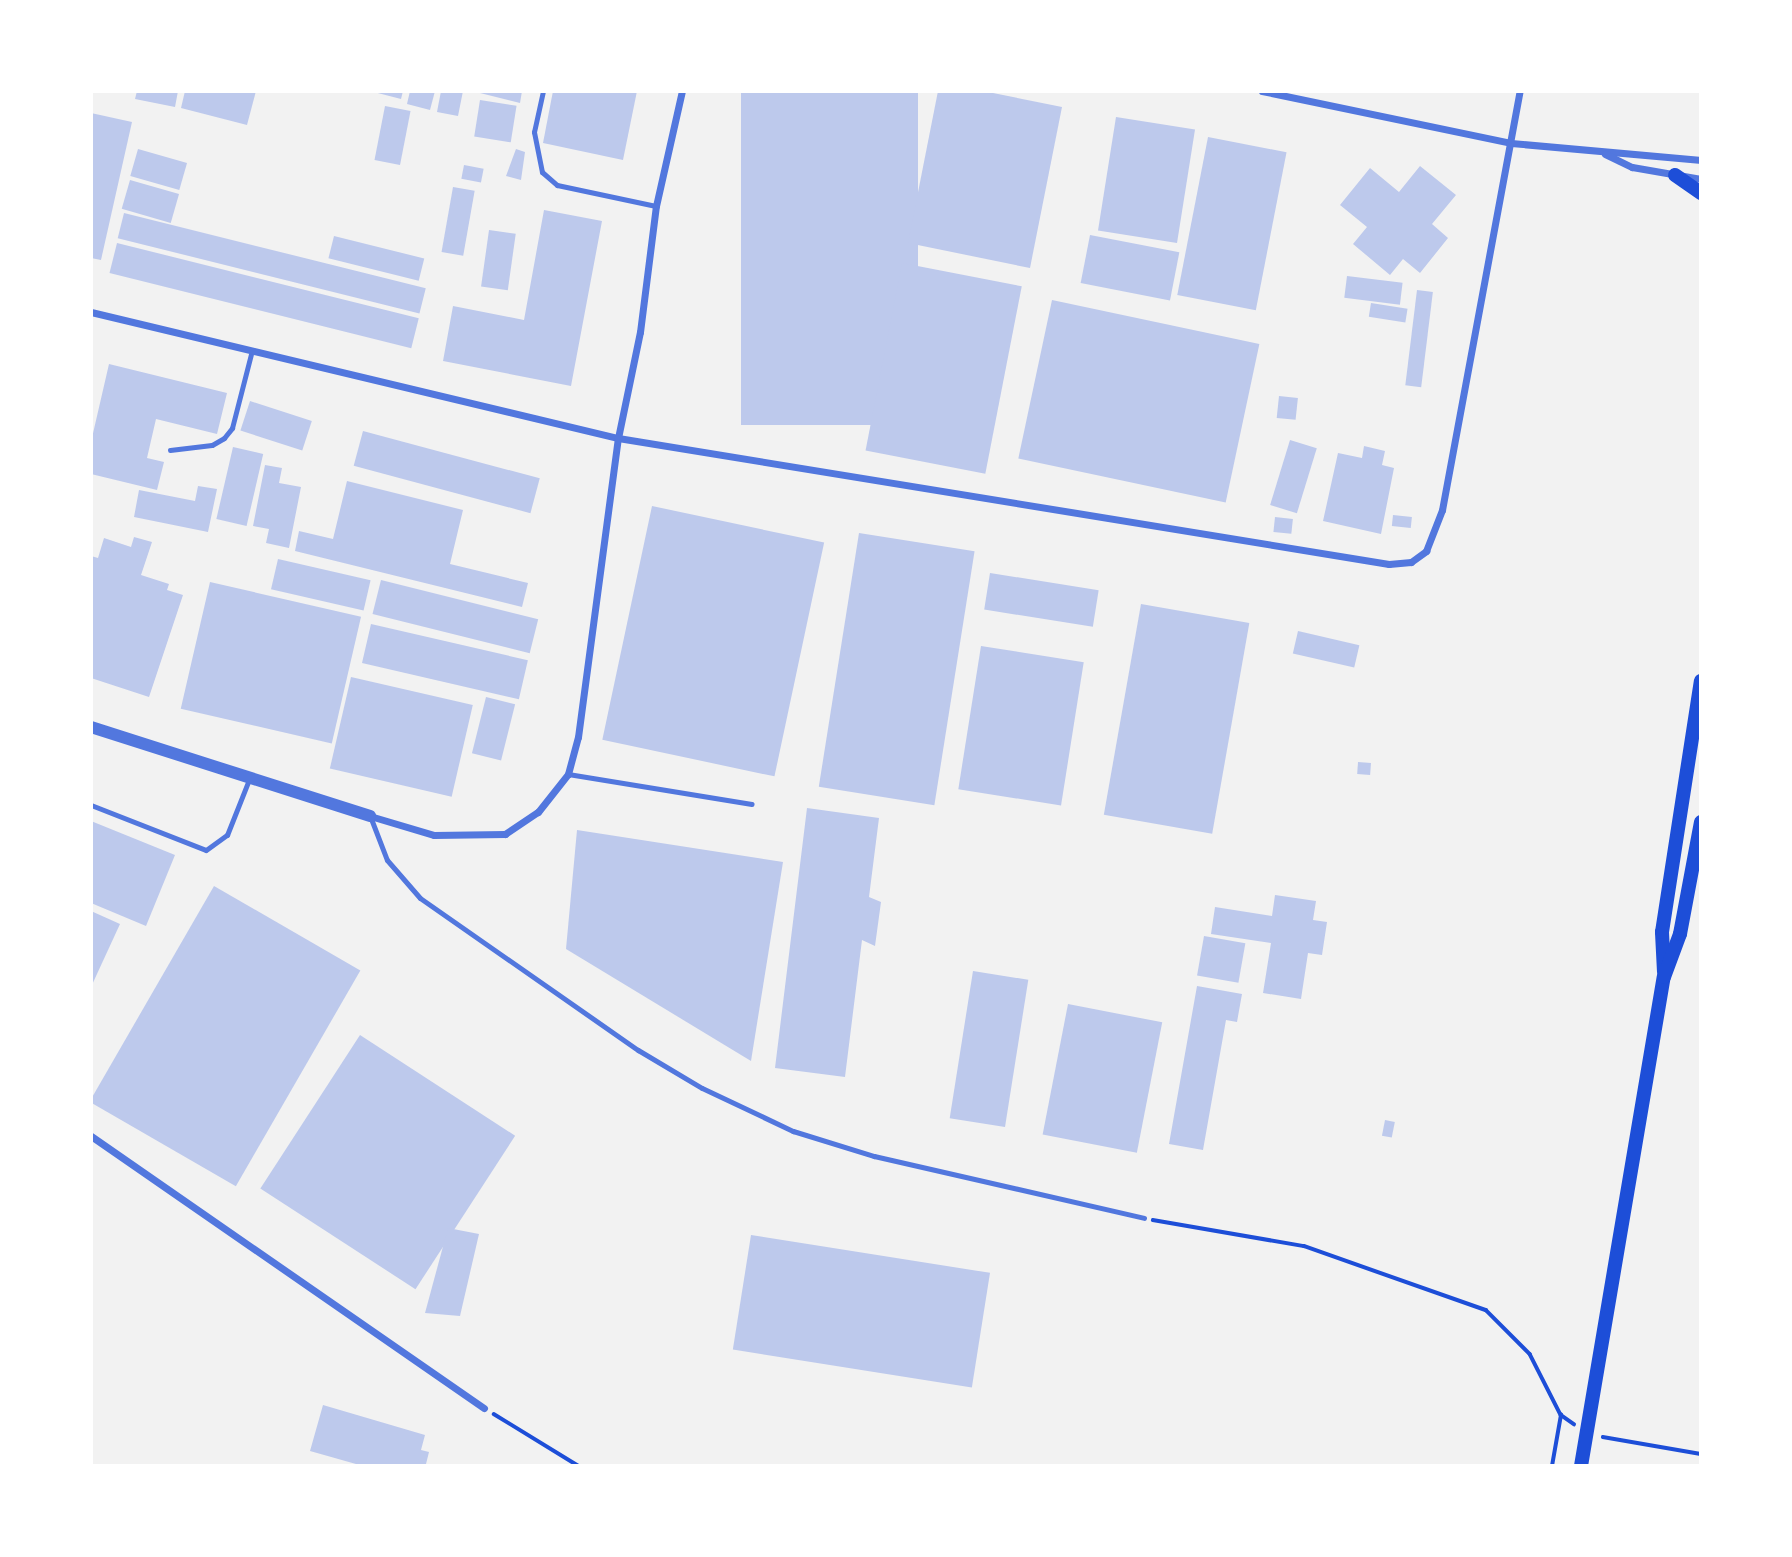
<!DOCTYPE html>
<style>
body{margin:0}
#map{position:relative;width:1792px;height:1557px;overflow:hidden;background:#f2f2f2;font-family:Karla,sans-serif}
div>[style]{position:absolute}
.building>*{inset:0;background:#bdc9ec;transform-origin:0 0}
.path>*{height:3.5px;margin:-1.75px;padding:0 1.75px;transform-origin:1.75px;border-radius:1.75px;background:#1d4ed8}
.service>*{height:5px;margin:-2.5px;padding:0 2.5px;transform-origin:2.5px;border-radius:2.5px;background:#5277de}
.minor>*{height:7px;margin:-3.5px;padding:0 3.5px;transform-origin:3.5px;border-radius:3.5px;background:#5277de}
.tertiary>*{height:12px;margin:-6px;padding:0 6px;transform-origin:6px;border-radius:6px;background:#5277de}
.secondary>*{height:14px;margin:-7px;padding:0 7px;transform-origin:7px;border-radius:7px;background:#1d4ed8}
span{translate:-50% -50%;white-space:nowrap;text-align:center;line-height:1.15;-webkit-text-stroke:7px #fff;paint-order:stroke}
.frame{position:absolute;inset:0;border:93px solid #fff;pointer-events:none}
</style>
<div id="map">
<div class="building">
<div style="clip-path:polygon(137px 91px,178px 91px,175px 107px,135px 99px)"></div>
<div style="clip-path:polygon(185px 91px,256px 91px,247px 125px,181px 108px)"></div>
<div style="clip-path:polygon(370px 91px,403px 91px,401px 99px)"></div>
<div style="clip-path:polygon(410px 91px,435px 91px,430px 110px,407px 104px)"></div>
<div style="clip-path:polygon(441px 91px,463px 91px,458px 116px,437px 112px)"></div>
<div style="clip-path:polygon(472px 91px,522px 91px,520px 103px)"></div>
<div style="clip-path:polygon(553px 91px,637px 91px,623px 160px,543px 143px)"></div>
<div style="left:741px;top:91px;width:177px;height:334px"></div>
<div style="clip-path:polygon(938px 91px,983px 91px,1062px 107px,1030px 268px,908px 243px)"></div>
<div style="left:480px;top:100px;width:37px;height:37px;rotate:9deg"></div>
<div style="left:385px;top:106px;width:26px;height:55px;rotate:11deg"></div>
<div style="clip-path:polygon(91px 113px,132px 122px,101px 260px,91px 258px)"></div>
<div style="left:1116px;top:117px;width:80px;height:115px;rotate:9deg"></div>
<div style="left:1208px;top:137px;width:80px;height:161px;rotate:11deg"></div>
<div style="left:138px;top:149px;width:51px;height:28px;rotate:16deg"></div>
<div style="clip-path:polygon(516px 149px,525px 152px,521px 180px,506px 176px)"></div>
<div style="left:464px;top:165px;width:20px;height:14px;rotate:11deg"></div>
<div style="clip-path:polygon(1420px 166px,1456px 195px,1432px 224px,1448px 238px,1420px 273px,1403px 259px,1390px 275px,1353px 244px,1367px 227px,1340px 205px,1370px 168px,1399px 192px)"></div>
<div style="left:130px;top:180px;width:51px;height:30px;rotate:16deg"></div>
<div style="left:453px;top:187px;width:22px;height:66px;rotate:10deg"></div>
<div style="clip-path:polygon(544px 210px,602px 221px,571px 386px,443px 361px,453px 306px,524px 320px)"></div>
<div style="left:124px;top:213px;width:311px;height:26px;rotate:14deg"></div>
<div style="left:489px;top:230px;width:27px;height:57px;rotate:8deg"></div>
<div style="left:1090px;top:235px;width:91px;height:49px;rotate:11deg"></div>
<div style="left:334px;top:236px;width:93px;height:23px;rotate:14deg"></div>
<div style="left:117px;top:243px;width:311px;height:31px;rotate:14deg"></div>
<div style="left:902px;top:263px;width:122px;height:191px;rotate:11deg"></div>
<div style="left:1347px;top:276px;width:56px;height:22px;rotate:7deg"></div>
<div style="left:1417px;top:290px;width:16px;height:96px;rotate:7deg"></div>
<div style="left:1052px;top:300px;width:212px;height:162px;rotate:12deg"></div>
<div style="left:1371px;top:303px;width:37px;height:14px;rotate:9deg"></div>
<div style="clip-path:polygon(109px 364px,227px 393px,217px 434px,156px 419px,147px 458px,164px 462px,157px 490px,91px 474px,91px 442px)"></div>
<div style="left:1279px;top:396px;width:19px;height:22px;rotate:6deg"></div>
<div style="left:250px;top:401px;width:65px;height:31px;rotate:18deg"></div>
<div style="left:363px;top:431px;width:183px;height:36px;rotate:15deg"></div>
<div style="left:1290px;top:440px;width:28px;height:68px;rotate:17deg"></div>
<div style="clip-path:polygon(1364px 446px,1385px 451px,1382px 465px,1394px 468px,1381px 534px,1323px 521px,1338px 453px,1362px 458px)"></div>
<div style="left:233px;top:447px;width:31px;height:74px;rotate:13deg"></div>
<div style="clip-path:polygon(265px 465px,282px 468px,279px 483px,301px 487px,289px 548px,266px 543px,269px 529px,253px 526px)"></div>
<div style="clip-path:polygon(347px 481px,463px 510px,450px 564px,528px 583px,522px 607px,295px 551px,299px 531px,333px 539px)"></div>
<div style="clip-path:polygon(198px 486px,217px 489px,208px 532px,134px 517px,139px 490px,195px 501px)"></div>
<div style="left:652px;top:506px;width:176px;height:239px;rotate:12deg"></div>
<div style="left:1393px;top:515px;width:19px;height:11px;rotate:6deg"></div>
<div style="left:1275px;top:517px;width:18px;height:15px;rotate:6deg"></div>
<div style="left:859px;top:533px;width:117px;height:257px;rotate:9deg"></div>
<div style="clip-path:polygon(134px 537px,152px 542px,141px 575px,169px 584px,167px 590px,183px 595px,149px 697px,91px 678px,91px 556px,98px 558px,104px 538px,131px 547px)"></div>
<div style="left:278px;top:559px;width:95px;height:31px;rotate:13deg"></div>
<div style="left:990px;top:573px;width:110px;height:37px;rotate:9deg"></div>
<div style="left:381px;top:580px;width:162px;height:35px;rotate:14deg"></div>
<div style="left:210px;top:582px;width:155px;height:130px;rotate:13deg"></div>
<div style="left:1141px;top:604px;width:110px;height:214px;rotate:10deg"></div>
<div style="left:371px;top:624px;width:161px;height:40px;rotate:13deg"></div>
<div style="left:1298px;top:631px;width:63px;height:23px;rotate:13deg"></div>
<div style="left:981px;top:646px;width:104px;height:145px;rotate:9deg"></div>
<div style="left:351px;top:677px;width:125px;height:94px;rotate:13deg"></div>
<div style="left:486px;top:697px;width:30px;height:58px;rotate:14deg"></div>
<div style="left:1358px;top:762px;width:13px;height:12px;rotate:4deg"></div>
<div style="clip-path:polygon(807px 808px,879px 818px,869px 897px,881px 902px,875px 946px,862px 940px,845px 1077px,775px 1068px)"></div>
<div style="clip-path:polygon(91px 821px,175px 855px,146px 926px,91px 903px)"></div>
<div style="clip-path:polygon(577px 830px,783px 862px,751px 1061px,566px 949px)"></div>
<div style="left:214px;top:886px;width:169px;height:249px;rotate:30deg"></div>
<div style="clip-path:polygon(1275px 895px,1316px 901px,1313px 920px,1327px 922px,1322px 955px,1308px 953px,1301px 999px,1263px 993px,1271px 943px,1211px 934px,1215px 907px,1272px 916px)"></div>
<div style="clip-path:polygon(91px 911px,120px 924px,91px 987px)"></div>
<div style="left:1204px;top:936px;width:42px;height:40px;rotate:10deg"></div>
<div style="left:973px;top:971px;width:56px;height:149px;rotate:9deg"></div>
<div style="clip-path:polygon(1197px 986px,1242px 994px,1237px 1022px,1226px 1020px,1203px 1150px,1169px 1144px)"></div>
<div style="left:1068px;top:1004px;width:96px;height:133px;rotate:11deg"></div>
<div style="left:360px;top:1035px;width:185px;height:183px;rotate:33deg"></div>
<div style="left:1385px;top:1120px;width:10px;height:16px;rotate:11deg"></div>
<div style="clip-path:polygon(448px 1228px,479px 1234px,460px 1316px,425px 1313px)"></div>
<div style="left:751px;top:1235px;width:242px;height:116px;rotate:9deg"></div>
<div style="clip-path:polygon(323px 1405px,425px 1435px,421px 1450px,429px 1452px,426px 1464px,430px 1466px,363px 1466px,310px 1451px)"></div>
</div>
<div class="path">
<div style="left:1153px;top:1220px;width:153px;rotate:9.8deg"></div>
<div style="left:1304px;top:1246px;width:193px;rotate:19.4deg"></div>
<div style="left:1486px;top:1310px;width:62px;rotate:45deg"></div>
<div style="left:1530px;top:1354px;width:68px;rotate:63.1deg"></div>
<div style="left:1561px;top:1415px;width:16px;rotate:35deg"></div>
<div style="left:494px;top:1414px;width:100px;rotate:31.5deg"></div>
<div style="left:1603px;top:1437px;width:99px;rotate:9.8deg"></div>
<div style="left:1552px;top:1466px;width:52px;rotate:-80deg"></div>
</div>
<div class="service">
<div style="left:543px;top:91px;width:42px;rotate:102.4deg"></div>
<div style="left:534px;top:132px;width:41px;rotate:78.7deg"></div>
<div style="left:542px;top:172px;width:20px;rotate:41deg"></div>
<div style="left:557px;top:185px;width:101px;rotate:12deg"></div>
<div style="left:170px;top:450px;width:42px;rotate:-6.8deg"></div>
<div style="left:212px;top:445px;width:14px;rotate:-30deg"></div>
<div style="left:224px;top:438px;width:13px;rotate:-51deg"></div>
<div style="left:232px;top:428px;width:76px;rotate:-75.6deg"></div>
<div style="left:568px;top:774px;width:186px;rotate:9.3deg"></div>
<div style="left:91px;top:805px;width:123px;rotate:21.4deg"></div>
<div style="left:206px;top:850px;width:26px;rotate:-36deg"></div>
<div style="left:227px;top:835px;width:62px;rotate:-68.4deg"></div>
<div style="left:370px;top:816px;width:47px;rotate:68.9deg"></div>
<div style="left:387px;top:860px;width:50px;rotate:49deg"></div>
<div style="left:420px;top:898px;width:266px;rotate:34.9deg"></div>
<div style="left:638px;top:1050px;width:74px;rotate:30.7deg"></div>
<div style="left:702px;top:1088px;width:101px;rotate:25.3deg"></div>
<div style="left:793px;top:1131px;width:85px;rotate:17.2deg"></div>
<div style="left:874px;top:1156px;width:277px;rotate:12.9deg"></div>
</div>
<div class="minor">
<div style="left:1262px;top:91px;width:254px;rotate:11.8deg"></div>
<div style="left:1511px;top:143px;width:191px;rotate:5.1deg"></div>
<div style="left:1605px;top:154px;width:30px;rotate:26deg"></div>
<div style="left:1632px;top:167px;width:70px;rotate:9.9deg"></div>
<div style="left:91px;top:312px;width:542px;rotate:13.45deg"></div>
<div style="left:618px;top:438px;width:781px;rotate:9.28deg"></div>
<div style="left:1389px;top:564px;width:22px;rotate:-5deg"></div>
<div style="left:1411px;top:562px;width:19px;rotate:-36deg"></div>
<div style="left:1426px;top:551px;width:44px;rotate:-68.7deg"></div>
<div style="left:1442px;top:510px;width:426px;rotate:-79.5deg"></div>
<div style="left:370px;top:816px;width:67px;rotate:16.5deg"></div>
<div style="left:434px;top:835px;width:71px;rotate:-0.8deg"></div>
<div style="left:505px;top:834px;width:40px;rotate:-34deg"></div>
<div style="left:538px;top:812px;width:48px;rotate:-51.7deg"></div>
<div style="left:568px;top:774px;width:38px;rotate:-75deg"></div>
<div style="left:578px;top:737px;width:302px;rotate:-82.4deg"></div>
<div style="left:618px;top:438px;width:108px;rotate:-78.3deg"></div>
<div style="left:640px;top:332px;width:127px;rotate:-82.8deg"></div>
<div style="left:656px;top:206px;width:118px;rotate:-77.3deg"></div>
<div style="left:91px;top:1136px;width:478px;rotate:34.7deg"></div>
</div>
<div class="tertiary">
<div style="left:91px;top:727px;width:293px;rotate:17.7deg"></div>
</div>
<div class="secondary">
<div style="left:1675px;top:175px;width:32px;rotate:35deg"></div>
<div style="left:1664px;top:972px;width:40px;rotate:-92.9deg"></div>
<div style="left:1662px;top:932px;width:254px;rotate:-81.2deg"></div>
<div style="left:1581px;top:1466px;width:496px;rotate:-80.4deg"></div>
<div style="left:1664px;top:977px;width:46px;rotate:-69.6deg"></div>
<div style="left:1680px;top:934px;width:114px;rotate:-79.4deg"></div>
</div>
<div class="frame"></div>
</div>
